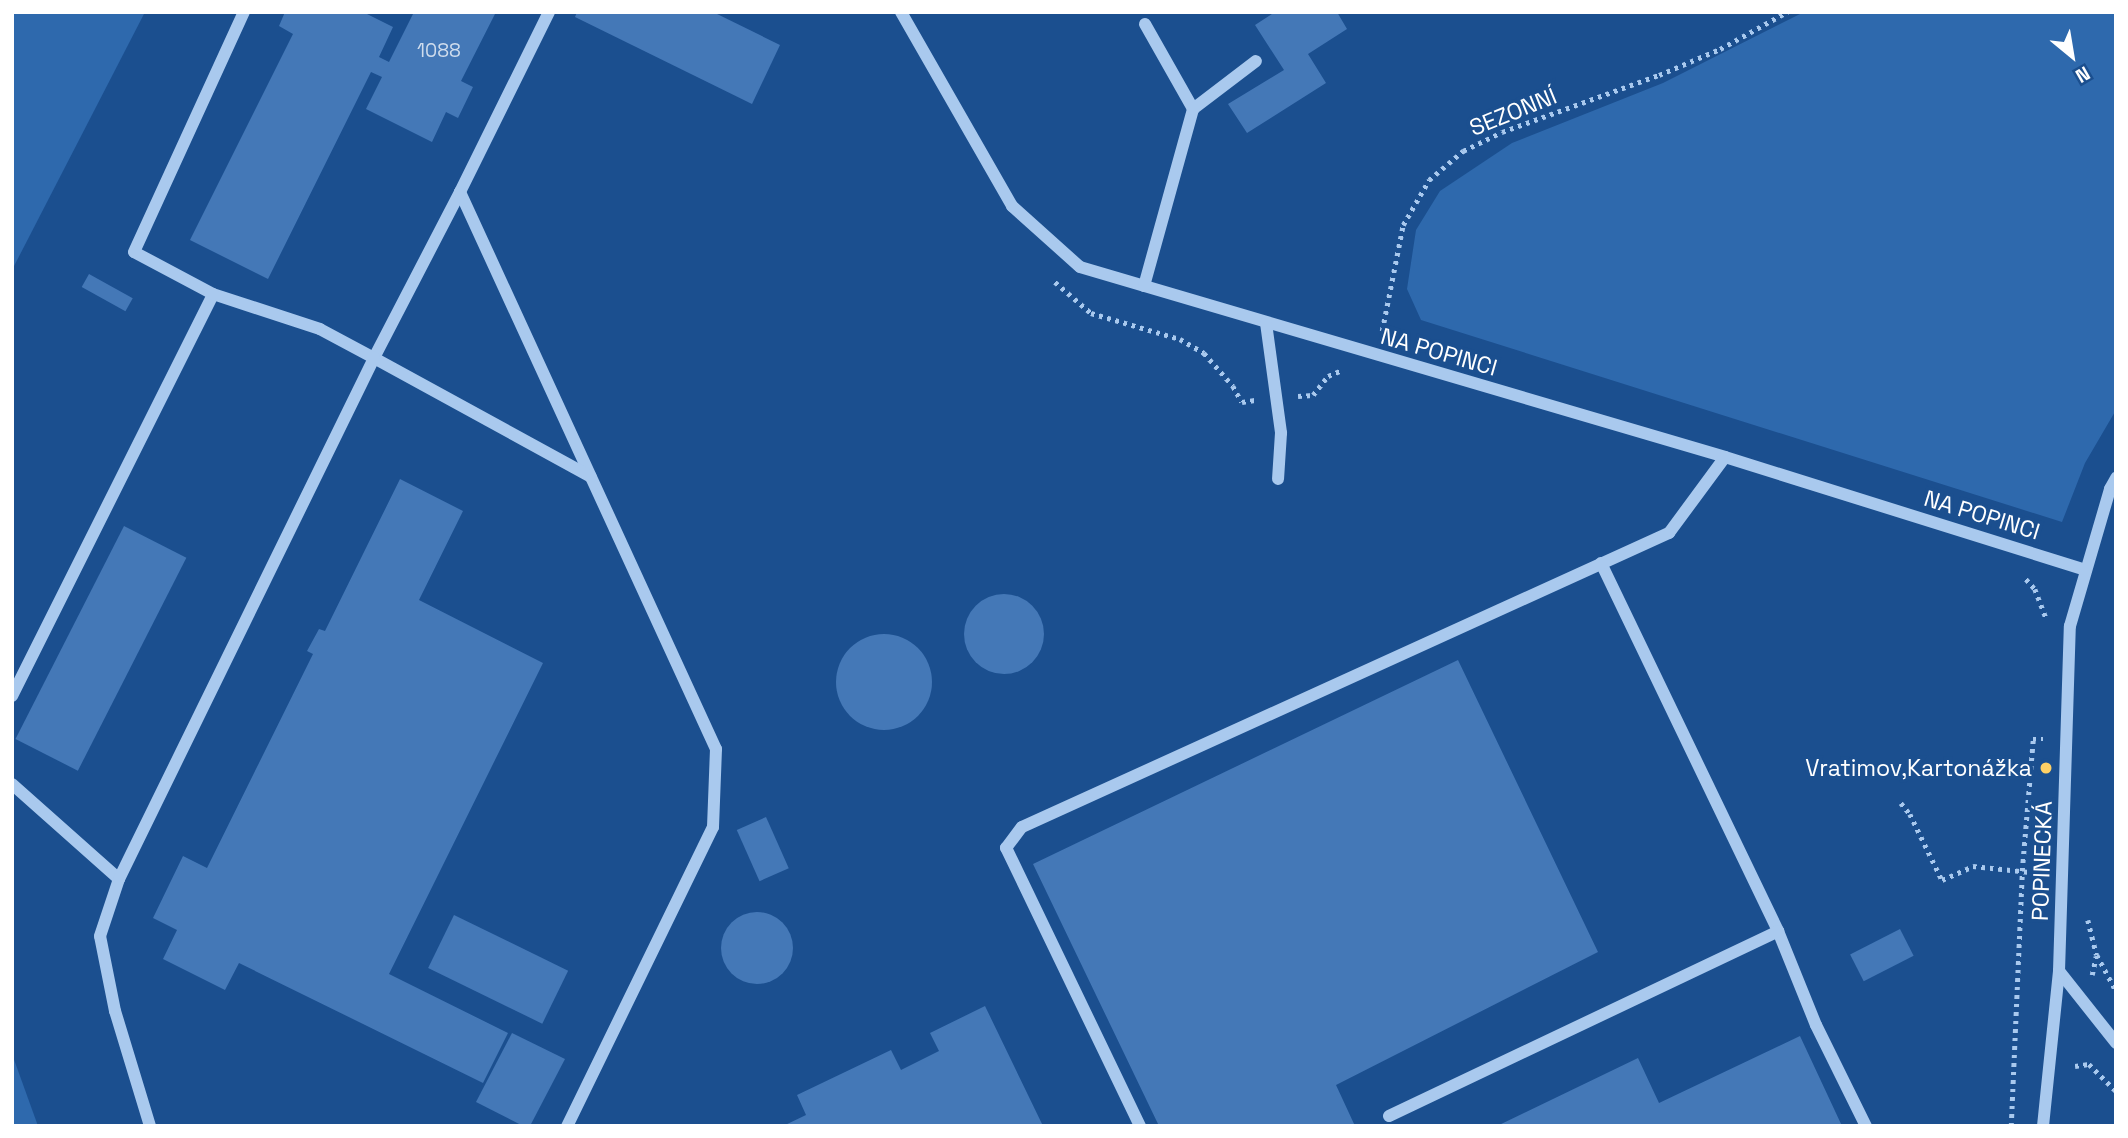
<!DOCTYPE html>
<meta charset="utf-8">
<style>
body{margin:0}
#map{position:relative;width:2128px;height:1138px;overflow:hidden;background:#1b4f8f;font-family:"Space Grotesk",sans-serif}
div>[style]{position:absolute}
.green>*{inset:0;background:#2e69ad}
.building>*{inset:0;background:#4478b7;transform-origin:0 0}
.round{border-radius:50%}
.path>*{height:4.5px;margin-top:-2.25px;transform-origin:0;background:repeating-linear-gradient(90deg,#a9c9ee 0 3.5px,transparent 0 8.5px)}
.minor>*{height:12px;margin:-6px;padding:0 6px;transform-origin:6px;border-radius:6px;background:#a9c9ee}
.dots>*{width:19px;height:19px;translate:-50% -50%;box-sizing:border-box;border:4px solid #1b4f8f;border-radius:50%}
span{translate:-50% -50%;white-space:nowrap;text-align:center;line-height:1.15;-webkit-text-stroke:7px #1b4f8f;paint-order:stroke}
.number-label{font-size:19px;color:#d0dded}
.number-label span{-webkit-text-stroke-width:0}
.street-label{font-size:23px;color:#fff}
.poi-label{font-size:23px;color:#fff}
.right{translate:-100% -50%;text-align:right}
.frame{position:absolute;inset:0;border:14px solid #fff;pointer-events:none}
.north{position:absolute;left:2037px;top:21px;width:70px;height:70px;-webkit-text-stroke:5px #1b4f8f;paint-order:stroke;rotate:150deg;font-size:19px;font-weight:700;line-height:28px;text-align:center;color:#fff}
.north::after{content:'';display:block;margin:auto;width:24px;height:32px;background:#fff;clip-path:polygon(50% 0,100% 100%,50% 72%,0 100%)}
</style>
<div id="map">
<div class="green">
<div style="clip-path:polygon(12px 12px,145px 12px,12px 270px)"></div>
<div style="clip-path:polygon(1804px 12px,2116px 12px,2116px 410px,2085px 463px,2062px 522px,1421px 320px,1407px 289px,1416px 230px,1440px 191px,1512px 143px,1663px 83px)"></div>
<div style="clip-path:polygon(12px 1054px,38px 1126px,12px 1126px)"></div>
</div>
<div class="building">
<div style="clip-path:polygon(285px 12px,363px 12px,393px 27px,379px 57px,389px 62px,414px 12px,496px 12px,461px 81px,473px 87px,458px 118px,446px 112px,432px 142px,366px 109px,382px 77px,371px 72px,268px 279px,190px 240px,293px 34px,279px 26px)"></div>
<div style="clip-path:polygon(577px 12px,713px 12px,780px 45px,752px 104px,575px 17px)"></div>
<div style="clip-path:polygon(1275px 12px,1337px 12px,1347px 29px,1308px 54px,1326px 83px,1247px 133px,1228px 104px,1284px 70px,1255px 25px)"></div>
<div style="left:89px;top:274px;width:50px;height:15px;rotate:29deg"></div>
<div style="clip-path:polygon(400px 479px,463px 511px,419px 600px,543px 663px,389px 974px,508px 1033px,483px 1083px,239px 963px,225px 990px,163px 959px,177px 930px,153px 918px,183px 856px,207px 868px,313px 654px,307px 651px,319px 629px,325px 631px)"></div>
<div style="left:124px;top:526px;width:70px;height:239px;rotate:27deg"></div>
<div class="round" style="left:964px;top:594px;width:80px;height:80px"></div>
<div class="round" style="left:836px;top:634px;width:96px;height:96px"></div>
<div style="clip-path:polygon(1458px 660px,1598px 952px,1336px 1085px,1355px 1126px,1159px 1126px,1033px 864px)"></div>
<div style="left:766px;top:817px;width:56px;height:32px;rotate:66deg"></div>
<div class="round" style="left:721px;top:912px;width:72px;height:72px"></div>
<div style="left:454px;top:915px;width:127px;height:59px;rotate:26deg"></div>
<div style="left:1900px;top:929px;width:30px;height:56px;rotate:63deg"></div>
<div style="clip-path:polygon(985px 1006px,1043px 1126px,783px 1126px,806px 1115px,797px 1095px,891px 1050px,901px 1070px,939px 1051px,930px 1033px)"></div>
<div style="clip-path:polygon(512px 1033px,565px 1059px,530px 1126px,523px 1126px,476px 1102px)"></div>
<div style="clip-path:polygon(1800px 1036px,1842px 1126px,1497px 1126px,1638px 1058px,1659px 1103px)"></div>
</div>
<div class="path">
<div style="left:1055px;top:282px;width:48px;rotate:40.7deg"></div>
<div style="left:1091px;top:313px;width:93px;rotate:16.3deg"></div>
<div style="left:1180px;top:339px;width:28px;rotate:30deg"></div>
<div style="left:1204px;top:353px;width:44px;rotate:48.7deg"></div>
<div style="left:1233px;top:386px;width:18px;rotate:61deg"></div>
<div style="left:1242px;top:402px;width:13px;rotate:-9deg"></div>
<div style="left:1382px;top:331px;width:108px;rotate:-78.8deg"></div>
<div style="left:1403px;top:225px;width:52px;rotate:-60deg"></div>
<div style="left:1429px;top:180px;width:45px;rotate:-40.5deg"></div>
<div style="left:1463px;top:151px;width:43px;rotate:-26deg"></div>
<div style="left:1502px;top:132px;width:167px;rotate:-20deg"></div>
<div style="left:1659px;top:75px;width:66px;rotate:-23.1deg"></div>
<div style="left:1720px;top:49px;width:77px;rotate:-28.9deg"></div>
<div style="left:1298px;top:396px;width:15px;rotate:-4deg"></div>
<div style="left:1313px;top:395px;width:24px;rotate:-52deg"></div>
<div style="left:1328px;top:376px;width:15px;rotate:-23deg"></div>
<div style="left:2026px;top:579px;width:13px;rotate:48deg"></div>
<div style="left:2035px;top:589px;width:30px;rotate:69deg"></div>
<div style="left:1901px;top:803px;width:14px;rotate:51deg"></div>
<div style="left:1910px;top:814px;width:73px;rotate:64.1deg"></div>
<div style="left:1942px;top:880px;width:34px;rotate:-24deg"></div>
<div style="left:1973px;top:866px;width:65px;rotate:6.1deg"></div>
<div style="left:2088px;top:920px;width:36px;rotate:76deg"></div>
<div style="left:2097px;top:955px;width:40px;rotate:62deg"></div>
<div style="left:2092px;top:975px;width:19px;rotate:-78deg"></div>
<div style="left:2075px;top:1066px;width:14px;rotate:-8deg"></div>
<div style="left:2089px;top:1064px;width:38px;rotate:45deg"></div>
<div style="left:2011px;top:1126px;width:255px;rotate:-87.5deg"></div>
<div style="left:2022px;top:871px;width:132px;rotate:-85.2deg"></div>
<div style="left:2033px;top:739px;width:10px"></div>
</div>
<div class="minor">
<div style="left:549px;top:12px;width:201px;rotate:116.3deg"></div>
<div style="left:460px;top:192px;width:613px;rotate:65.32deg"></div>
<div style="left:716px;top:749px;width:78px;rotate:92.2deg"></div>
<div style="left:713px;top:827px;width:333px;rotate:116deg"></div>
<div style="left:901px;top:12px;width:224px;rotate:60.2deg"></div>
<div style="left:1012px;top:206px;width:91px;rotate:41.9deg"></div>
<div style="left:1080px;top:267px;width:672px;rotate:16.41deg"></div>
<div style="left:1725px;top:457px;width:378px;rotate:17.4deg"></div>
<div style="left:1145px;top:24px;width:98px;rotate:60.5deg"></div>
<div style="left:460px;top:192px;width:187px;rotate:117.4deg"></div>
<div style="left:374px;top:358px;width:247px;rotate:28.7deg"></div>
<div style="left:1144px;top:286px;width:184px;rotate:-74.5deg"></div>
<div style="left:1193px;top:109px;width:79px;rotate:-37.3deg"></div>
<div style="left:1266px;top:323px;width:111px;rotate:82.2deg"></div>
<div style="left:1281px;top:433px;width:46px;rotate:93.7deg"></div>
<div style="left:1601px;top:563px;width:408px;rotate:64.3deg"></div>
<div style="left:1778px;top:931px;width:101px;rotate:68deg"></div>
<div style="left:1816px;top:1025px;width:113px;rotate:63.7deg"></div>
<div style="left:12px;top:696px;width:449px;rotate:-63.4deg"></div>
<div style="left:12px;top:784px;width:143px;rotate:41.6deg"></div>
<div style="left:2059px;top:971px;width:92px;rotate:51.6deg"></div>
<div style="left:1389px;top:1116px;width:431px;rotate:-25.4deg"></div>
<div style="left:150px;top:1126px;width:120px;rotate:-106.9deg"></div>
<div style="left:115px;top:1011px;width:76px;rotate:-101.3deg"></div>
<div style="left:100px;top:936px;width:60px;rotate:-71.6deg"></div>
<div style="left:119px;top:879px;width:580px;rotate:-63.92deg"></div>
<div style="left:374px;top:358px;width:61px;rotate:-151.8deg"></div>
<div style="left:320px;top:329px;width:113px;rotate:-161.9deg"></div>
<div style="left:213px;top:294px;width:89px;rotate:-152deg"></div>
<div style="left:134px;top:252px;width:264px;rotate:-65.4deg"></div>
<div style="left:1140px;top:1126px;width:309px;rotate:-115.7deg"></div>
<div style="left:1006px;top:848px;width:26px;rotate:-53deg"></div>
<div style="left:1022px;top:827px;width:711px;rotate:-24.44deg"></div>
<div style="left:1669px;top:533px;width:94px;rotate:-53.6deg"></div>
<div style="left:2043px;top:1126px;width:156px;rotate:-84.1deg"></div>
<div style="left:2059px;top:971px;width:345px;rotate:-88.2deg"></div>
<div style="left:2070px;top:626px;width:143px;rotate:-73.7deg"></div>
<div style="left:2110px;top:489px;width:13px;rotate:-61deg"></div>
</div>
<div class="dots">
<div style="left:2046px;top:768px;background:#ffd166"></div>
</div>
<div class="number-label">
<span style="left:439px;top:51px">1088</span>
</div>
<div class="street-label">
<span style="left:1513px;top:112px;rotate:-22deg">SEZONNÍ</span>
<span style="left:1439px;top:352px;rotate:16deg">NA POPINCI</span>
<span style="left:1982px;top:515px;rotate:17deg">NA POPINCI</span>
<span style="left:2042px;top:861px;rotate:-88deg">POPINECKÁ</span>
</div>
<div class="poi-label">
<span class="right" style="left:2032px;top:768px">Vratimov,Kartonážka</span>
</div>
<div class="frame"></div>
<div class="north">N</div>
</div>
